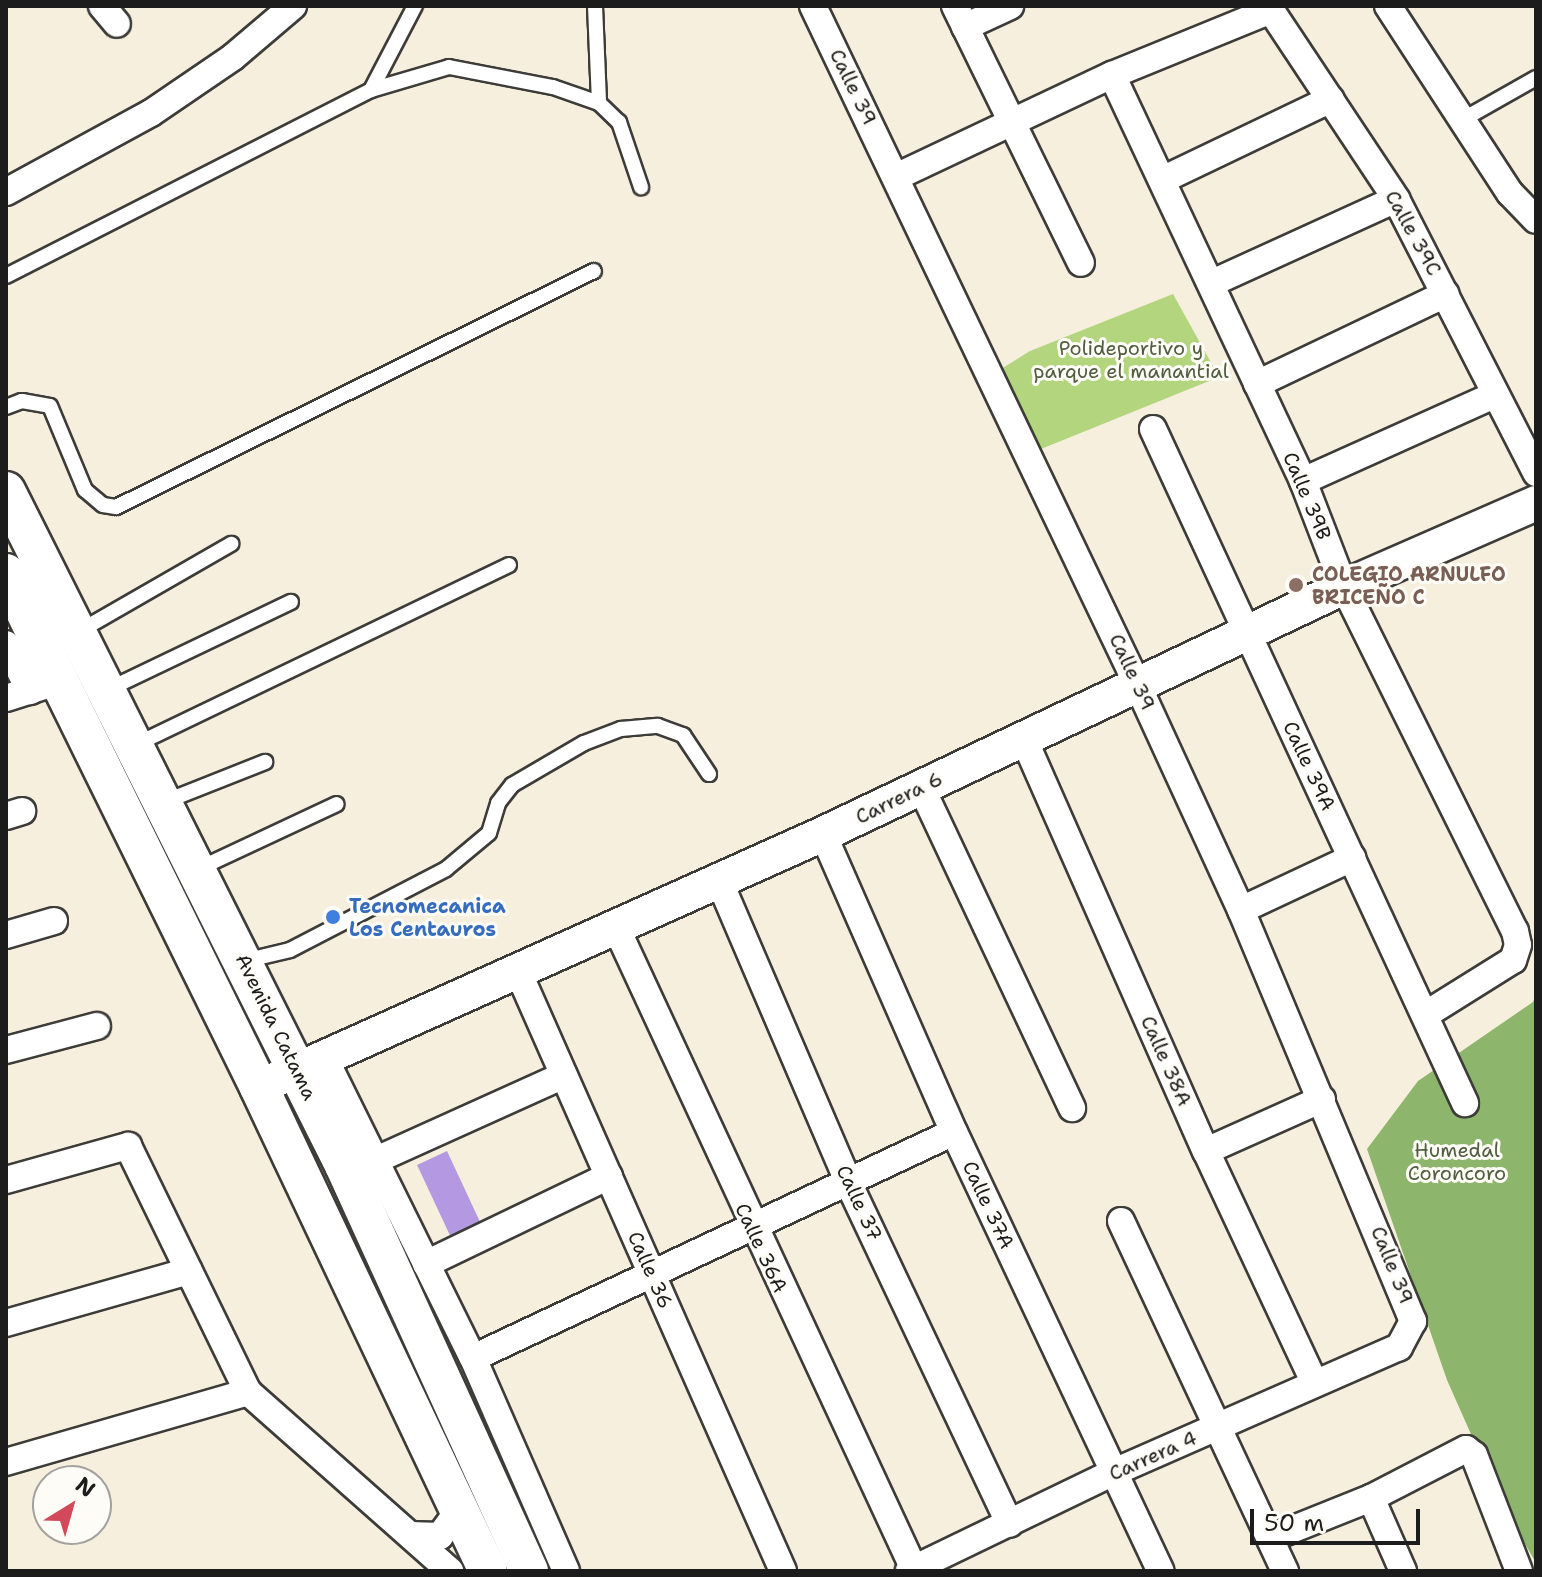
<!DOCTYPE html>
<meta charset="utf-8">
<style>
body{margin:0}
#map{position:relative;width:1542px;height:1577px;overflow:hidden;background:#f6efdd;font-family:"Shantell Sans",sans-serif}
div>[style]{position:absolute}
.green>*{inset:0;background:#b2d57d}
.forest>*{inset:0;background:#8db66c}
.building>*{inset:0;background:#b499e2;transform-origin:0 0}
.roads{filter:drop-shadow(2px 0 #3d3c39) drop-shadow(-2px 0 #3d3c39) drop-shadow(0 2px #3d3c39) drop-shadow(0 -2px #3d3c39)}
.service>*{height:14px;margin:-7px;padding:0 7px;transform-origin:7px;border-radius:7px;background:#fff}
.minor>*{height:26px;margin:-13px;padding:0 13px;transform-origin:13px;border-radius:13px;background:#fff}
.tertiary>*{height:34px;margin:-17px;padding:0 17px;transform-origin:17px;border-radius:17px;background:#fff}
.secondary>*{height:38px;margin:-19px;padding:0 19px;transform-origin:19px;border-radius:19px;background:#fff}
.dots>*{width:22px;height:22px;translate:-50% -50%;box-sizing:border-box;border:4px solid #fdfcf7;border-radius:50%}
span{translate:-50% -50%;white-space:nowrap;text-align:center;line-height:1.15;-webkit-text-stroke:6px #fdfcf7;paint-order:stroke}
.street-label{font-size:20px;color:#1c1c1c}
.park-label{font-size:20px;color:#505d3e}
.education-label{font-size:20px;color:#785e54;font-weight:700}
.left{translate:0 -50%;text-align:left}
.shop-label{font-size:20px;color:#366cbe;font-weight:700}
.frame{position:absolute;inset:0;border:8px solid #1c1c1c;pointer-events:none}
.north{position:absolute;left:32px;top:1465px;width:80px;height:80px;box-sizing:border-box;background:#fdfcf7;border:2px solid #a3a29f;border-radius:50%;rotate:37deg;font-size:22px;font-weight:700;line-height:32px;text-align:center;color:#1c1c1c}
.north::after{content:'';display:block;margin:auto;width:28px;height:36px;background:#d1495b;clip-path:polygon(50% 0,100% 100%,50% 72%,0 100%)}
.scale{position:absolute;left:1250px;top:1509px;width:170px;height:36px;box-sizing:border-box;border:4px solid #1c1c1c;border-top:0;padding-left:10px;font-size:24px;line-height:28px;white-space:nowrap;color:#1c1c1c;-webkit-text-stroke:6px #fdfcf7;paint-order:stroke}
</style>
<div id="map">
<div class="green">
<div style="clip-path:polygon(1173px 294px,1219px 377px,1041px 449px,1001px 369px,1030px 351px)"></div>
</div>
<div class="forest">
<div style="clip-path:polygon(1536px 994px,1536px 1563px,1501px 1502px,1447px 1380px,1367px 1149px,1418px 1081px,1533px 1002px)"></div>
</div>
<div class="building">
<div style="left:447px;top:1151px;width:89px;height:33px;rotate:65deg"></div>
</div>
<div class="roads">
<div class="service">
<div style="left:595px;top:6px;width:97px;rotate:87.6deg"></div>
<div style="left:371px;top:90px;width:95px;rotate:-62.4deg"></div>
<div style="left:1462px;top:120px;width:85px;rotate:-29.6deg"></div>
<div style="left:6px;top:276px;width:410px;rotate:-27deg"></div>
<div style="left:371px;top:90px;width:81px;rotate:-16.4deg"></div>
<div style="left:449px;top:67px;width:106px;rotate:10.9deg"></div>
<div style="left:553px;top:87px;width:49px;rotate:19.2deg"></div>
<div style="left:599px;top:103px;width:28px;rotate:44deg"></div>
<div style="left:619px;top:122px;width:69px;rotate:71.3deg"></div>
<div style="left:6px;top:407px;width:17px;rotate:-21deg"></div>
<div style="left:22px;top:401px;width:28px;rotate:10deg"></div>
<div style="left:50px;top:406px;width:91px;rotate:67.4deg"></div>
<div style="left:85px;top:490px;width:23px;rotate:40deg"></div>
<div style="left:103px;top:505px;width:13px;rotate:9deg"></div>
<div style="left:116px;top:507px;width:533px;rotate:-26.28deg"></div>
<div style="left:78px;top:632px;width:177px;rotate:-29.9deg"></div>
<div style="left:107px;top:690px;width:204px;rotate:-25.6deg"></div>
<div style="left:135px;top:745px;width:415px;rotate:-25.7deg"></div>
<div style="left:164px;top:802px;width:109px;rotate:-21.6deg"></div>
<div style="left:198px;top:869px;width:153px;rotate:-25.1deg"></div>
<div style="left:244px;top:961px;width:47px;rotate:-13.4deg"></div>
<div style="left:290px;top:950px;width:176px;rotate:-27.4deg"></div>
<div style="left:446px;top:869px;width:56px;rotate:-39.9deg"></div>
<div style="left:489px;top:833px;width:31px;rotate:-73deg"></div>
<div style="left:498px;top:803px;width:23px;rotate:-52deg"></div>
<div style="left:512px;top:785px;width:83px;rotate:-30.3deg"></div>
<div style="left:584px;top:743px;width:40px;rotate:-21deg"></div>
<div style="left:621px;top:729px;width:37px;rotate:-5deg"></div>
<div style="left:658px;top:726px;width:27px;rotate:20deg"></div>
<div style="left:683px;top:735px;width:47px;rotate:56.3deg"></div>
</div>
<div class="minor">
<div style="left:102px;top:6px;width:23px;rotate:50deg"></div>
<div style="left:813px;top:6px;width:754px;rotate:64.45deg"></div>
<div style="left:1138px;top:686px;width:247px;rotate:65.3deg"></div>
<div style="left:1241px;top:910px;width:446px;rotate:67.3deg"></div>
<div style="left:1413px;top:1321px;width:30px;rotate:118deg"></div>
<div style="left:1399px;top:1347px;width:311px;rotate:156.3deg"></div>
<div style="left:1114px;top:1472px;width:228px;rotate:154.2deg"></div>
<div style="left:955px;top:6px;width:286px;rotate:63.9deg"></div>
<div style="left:1268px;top:6px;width:232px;rotate:56.4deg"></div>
<div style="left:1396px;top:199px;width:308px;rotate:62.9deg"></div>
<div style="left:1388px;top:6px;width:223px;rotate:56.9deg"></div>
<div style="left:1510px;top:193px;width:37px;rotate:46deg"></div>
<div style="left:965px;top:27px;width:50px;rotate:-25deg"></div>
<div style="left:1112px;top:75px;width:449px;rotate:64.8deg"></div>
<div style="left:1303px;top:481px;width:114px;rotate:68.9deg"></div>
<div style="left:1344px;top:587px;width:384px;rotate:63.6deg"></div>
<div style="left:1515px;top:931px;width:14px;rotate:78deg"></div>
<div style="left:1518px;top:945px;width:16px;rotate:108deg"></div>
<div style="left:1513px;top:960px;width:104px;rotate:148deg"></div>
<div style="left:896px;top:177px;width:239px;rotate:-25.3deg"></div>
<div style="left:1112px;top:75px;width:172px;rotate:-22.2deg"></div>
<div style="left:1162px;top:180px;width:187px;rotate:-25.6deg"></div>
<div style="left:6px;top:192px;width:165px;rotate:-28.6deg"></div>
<div style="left:151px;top:113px;width:99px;rotate:-34.3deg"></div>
<div style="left:233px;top:57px;width:79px;rotate:-40.4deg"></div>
<div style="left:1212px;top:283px;width:202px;rotate:-24.5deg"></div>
<div style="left:1257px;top:384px;width:209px;rotate:-25.5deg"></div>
<div style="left:1153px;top:429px;width:743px;rotate:65.16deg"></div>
<div style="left:1303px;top:481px;width:209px;rotate:-24.2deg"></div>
<div style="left:6px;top:644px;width:53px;rotate:62.9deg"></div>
<div style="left:6px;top:698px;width:57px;rotate:-17.5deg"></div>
<div style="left:1023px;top:737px;width:453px;rotate:66.2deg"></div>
<div style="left:1206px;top:1151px;width:255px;rotate:64.9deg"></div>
<div style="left:921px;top:787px;width:355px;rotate:64.8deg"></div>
<div style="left:6px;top:816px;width:17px;rotate:-17deg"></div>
<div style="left:823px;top:834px;width:326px;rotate:66.3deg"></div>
<div style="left:954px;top:1132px;width:485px;rotate:64.8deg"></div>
<div style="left:718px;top:878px;width:331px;rotate:66.8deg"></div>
<div style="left:848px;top:1182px;width:378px;rotate:64.7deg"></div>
<div style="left:1241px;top:910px;width:123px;rotate:-25.1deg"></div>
<div style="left:615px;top:925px;width:710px;rotate:65.1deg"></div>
<div style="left:6px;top:935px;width:50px;rotate:-16.3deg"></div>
<div style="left:517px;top:969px;width:658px;rotate:66.16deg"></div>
<div style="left:6px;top:1050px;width:94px;rotate:-14.8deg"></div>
<div style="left:326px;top:1061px;width:331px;rotate:63.7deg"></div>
<div style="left:473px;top:1358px;width:232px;rotate:66.4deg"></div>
<div style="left:1206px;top:1151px;width:127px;rotate:-24.1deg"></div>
<div style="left:376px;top:1160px;width:206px;rotate:-24.3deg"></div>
<div style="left:6px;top:1180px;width:127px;rotate:-15.6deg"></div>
<div style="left:128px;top:1146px;width:274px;rotate:64deg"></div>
<div style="left:248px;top:1392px;width:270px;rotate:41.5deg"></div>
<div style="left:1121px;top:1221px;width:387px;rotate:64.9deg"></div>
<div style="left:426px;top:1264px;width:203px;rotate:-25.7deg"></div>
<div style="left:6px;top:1323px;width:190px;rotate:-15.9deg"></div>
<div style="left:473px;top:1358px;width:531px;rotate:-25.17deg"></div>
<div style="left:6px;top:1462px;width:252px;rotate:-16.1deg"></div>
<div style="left:1371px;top:1498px;width:80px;rotate:66.3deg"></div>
<div style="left:410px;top:1535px;width:30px;rotate:2deg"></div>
<div style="left:440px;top:1536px;width:32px;rotate:-54deg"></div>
<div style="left:1271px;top:1538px;width:108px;rotate:-21.8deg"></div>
<div style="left:1371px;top:1498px;width:107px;rotate:-27.3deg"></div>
<div style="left:1466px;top:1449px;width:10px;rotate:37deg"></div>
<div style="left:1474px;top:1455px;width:124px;rotate:68.8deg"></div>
</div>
<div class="tertiary">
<div style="left:259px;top:1087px;width:618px;rotate:-24.16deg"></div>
<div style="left:823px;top:834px;width:577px;rotate:-25.37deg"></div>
<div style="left:1344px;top:587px;width:210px;rotate:-23.6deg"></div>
</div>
<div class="secondary">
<div style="left:6px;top:491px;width:754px;rotate:63.37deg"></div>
<div style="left:344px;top:1165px;width:446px;rotate:65.5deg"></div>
<div style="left:6px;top:573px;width:573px;rotate:63.79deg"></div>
<div style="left:259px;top:1087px;width:535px;rotate:64.68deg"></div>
</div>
</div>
<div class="dots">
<div style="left:1296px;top:585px;background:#8d6e63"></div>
<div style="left:333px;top:917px;background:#3f7fe0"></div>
</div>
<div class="street-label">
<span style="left:853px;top:87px;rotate:64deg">Calle 39</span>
<span style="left:1413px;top:233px;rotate:61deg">Calle 39C</span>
<span style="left:1307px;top:496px;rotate:67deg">Calle 39B</span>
<span style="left:1132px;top:672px;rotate:65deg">Calle 39</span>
<span style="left:1309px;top:766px;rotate:65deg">Calle 39A</span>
<span style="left:899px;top:798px;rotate:-26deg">Carrera 6</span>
<span style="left:276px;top:1027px;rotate:64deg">Avenida Catama</span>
<span style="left:1166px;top:1061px;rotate:66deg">Calle 38A</span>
<span style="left:859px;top:1203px;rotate:65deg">Calle 37</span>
<span style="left:988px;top:1205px;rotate:65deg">Calle 37A</span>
<span style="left:761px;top:1248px;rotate:65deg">Calle 36A</span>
<span style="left:1392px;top:1265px;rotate:68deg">Calle 39</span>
<span style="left:650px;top:1270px;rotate:66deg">Calle 36</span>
<span style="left:1153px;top:1456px;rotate:-24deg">Carrera 4</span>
</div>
<div class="park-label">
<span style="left:1131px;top:360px">Polideportivo y<br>parque el manantial</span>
<span style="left:1457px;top:1162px">Humedal<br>Coroncoro</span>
</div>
<div class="education-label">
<span class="left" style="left:1312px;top:586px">COLEGIO ARNULFO<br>BRICEÑO C</span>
</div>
<div class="shop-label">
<span class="left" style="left:349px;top:918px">Tecnomecanica<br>Los Centauros</span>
</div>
<div class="frame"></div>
<div class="north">N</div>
<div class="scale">50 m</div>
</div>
